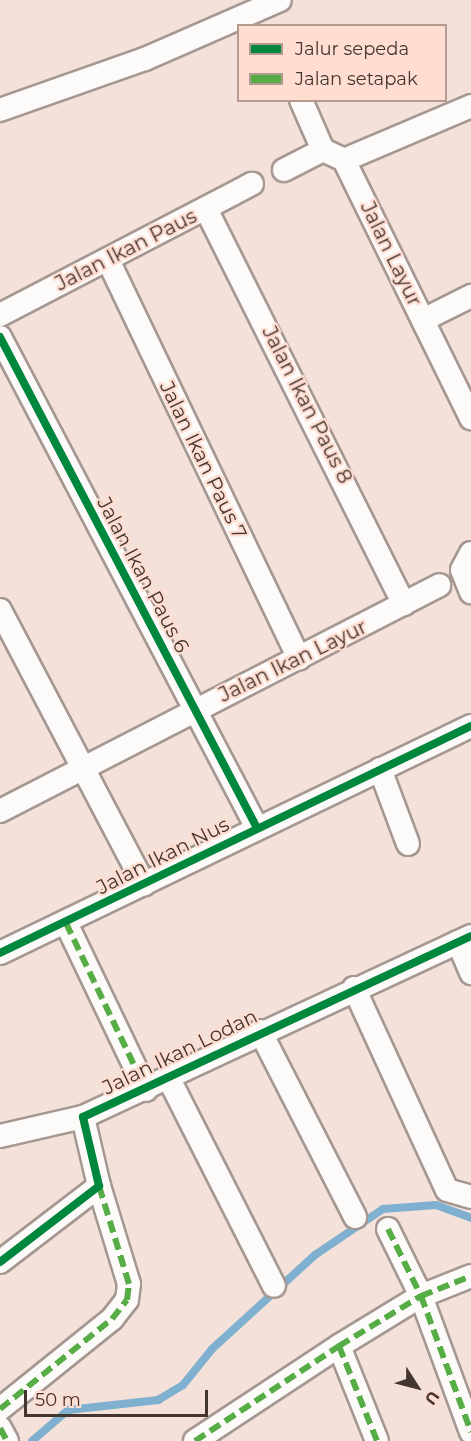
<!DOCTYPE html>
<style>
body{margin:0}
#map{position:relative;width:471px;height:1441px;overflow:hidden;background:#f4e2da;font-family:Montserrat,sans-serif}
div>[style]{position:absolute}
.stream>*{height:8px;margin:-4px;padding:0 4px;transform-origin:4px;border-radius:4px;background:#80b0d0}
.roads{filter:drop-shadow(2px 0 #a59791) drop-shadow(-2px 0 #a59791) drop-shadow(0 2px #a59791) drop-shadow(0 -2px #a59791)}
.minor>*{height:22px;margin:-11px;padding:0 11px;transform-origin:11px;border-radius:11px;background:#fdfbf9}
.quiet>*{height:6px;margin-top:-3px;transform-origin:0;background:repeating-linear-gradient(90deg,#56ac45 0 12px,transparent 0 18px)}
.cycleway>*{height:8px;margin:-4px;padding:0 4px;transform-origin:4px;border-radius:4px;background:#00873e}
span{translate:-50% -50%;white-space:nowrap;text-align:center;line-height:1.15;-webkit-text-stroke:4.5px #ffddd0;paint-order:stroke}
.street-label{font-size:20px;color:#433631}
.legend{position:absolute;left:237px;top:24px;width:210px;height:78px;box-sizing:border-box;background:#ffddd0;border:2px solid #b49a90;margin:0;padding:8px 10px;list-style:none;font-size:18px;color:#433631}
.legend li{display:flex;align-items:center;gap:12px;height:30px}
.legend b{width:30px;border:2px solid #b49a90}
.north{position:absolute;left:387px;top:1357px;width:60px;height:60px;-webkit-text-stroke:4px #ffddd0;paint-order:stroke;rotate:126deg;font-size:16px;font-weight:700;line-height:24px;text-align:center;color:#433631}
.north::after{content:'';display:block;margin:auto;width:21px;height:27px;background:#433631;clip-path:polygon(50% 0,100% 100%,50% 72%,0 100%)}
.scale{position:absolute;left:24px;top:1390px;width:184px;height:27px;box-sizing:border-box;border:3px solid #433631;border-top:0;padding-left:8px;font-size:18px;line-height:21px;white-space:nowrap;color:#433631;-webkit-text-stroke:4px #ffddd0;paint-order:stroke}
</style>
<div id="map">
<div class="stream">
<div style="left:32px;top:1441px;width:48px;rotate:-40.7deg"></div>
<div style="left:68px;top:1410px;width:91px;rotate:-6.3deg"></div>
<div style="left:158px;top:1400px;width:29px;rotate:-31deg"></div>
<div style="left:183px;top:1385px;width:46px;rotate:-51.1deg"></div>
<div style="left:212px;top:1349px;width:139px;rotate:-42.4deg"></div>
<div style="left:315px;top:1255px;width:82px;rotate:-34.1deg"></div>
<div style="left:383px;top:1209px;width:53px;rotate:-4.3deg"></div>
<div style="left:436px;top:1205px;width:37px;rotate:20deg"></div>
</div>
<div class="roads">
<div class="minor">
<div style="left:301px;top:100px;width:55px;rotate:66.3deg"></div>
<div style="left:323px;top:150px;width:23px;rotate:25deg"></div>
<div style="left:344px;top:160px;width:288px;rotate:63.8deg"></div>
<div style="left:0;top:110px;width:154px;rotate:-19.4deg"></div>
<div style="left:145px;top:59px;width:147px;rotate:-23.6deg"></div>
<div style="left:344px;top:160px;width:138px;rotate:-23deg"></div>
<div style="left:284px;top:170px;width:44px;rotate:-27.1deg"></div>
<div style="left:206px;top:209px;width:442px;rotate:63.4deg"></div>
<div style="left:108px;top:260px;width:442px;rotate:64.4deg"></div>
<div style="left:0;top:315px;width:284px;rotate:-27.5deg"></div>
<div style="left:423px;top:320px;width:54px;rotate:-26.6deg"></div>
<div style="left:0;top:337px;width:554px;rotate:62.37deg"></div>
<div style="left:471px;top:553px;width:19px;rotate:118deg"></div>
<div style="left:462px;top:570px;width:24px;rotate:68deg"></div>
<div style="left:0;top:610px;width:310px;rotate:62.3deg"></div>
<div style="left:380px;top:769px;width:80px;rotate:69.5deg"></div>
<div style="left:0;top:811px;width:494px;rotate:-27.2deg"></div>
<div style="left:66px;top:923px;width:185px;rotate:64.4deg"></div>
<div style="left:458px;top:942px;width:34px;rotate:67deg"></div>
<div style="left:0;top:953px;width:523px;rotate:-25.73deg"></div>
<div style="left:354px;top:988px;width:222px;rotate:65.3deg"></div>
<div style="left:447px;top:1190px;width:25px;rotate:16deg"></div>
<div style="left:260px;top:1031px;width:209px;rotate:62.9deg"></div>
<div style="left:168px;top:1077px;width:234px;rotate:63.1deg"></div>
<div style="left:0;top:1136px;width:85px;rotate:-12.9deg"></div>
<div style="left:388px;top:1229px;width:75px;rotate:63.8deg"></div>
<div style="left:421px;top:1296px;width:145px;rotate:69.8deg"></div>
<div style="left:0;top:1262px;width:125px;rotate:-37.5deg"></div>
<div style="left:99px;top:1186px;width:71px;rotate:-103.1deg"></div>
<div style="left:83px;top:1117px;width:428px;rotate:-25deg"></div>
<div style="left:339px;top:1346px;width:102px;rotate:68.2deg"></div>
<div style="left:0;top:1409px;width:144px;rotate:-38.8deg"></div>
<div style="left:112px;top:1319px;width:24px;rotate:-52deg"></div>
<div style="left:127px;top:1300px;width:16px;rotate:-83deg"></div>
<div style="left:129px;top:1284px;width:102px;rotate:-107deg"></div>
<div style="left:0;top:1428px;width:15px;rotate:62deg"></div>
<div style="left:195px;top:1441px;width:173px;rotate:-33.4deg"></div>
<div style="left:339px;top:1346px;width:96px;rotate:-31.4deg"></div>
<div style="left:421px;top:1296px;width:54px;rotate:-21.8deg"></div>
</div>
</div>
<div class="quiet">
<div style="left:66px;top:923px;width:185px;rotate:64.4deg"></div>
<div style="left:388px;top:1229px;width:75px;rotate:63.8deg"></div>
<div style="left:421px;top:1296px;width:145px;rotate:69.8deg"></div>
<div style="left:339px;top:1346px;width:102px;rotate:68.2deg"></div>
<div style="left:0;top:1409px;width:144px;rotate:-38.8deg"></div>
<div style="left:112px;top:1319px;width:24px;rotate:-52deg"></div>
<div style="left:127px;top:1300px;width:16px;rotate:-83deg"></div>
<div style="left:129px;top:1284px;width:102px;rotate:-107deg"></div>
<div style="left:0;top:1428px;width:15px;rotate:62deg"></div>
<div style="left:195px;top:1441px;width:173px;rotate:-33.4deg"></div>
<div style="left:339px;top:1346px;width:96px;rotate:-31.4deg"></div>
<div style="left:421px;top:1296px;width:54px;rotate:-21.8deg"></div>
</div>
<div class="cycleway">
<div style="left:0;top:337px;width:554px;rotate:62.37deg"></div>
<div style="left:0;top:953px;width:523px;rotate:-25.73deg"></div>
<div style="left:0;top:1262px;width:125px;rotate:-37.5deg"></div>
<div style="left:99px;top:1186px;width:71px;rotate:-103.1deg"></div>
<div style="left:83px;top:1117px;width:428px;rotate:-25deg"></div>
</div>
<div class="street-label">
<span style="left:126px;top:250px;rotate:-27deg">Jalan Ikan Paus</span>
<span style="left:391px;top:254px;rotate:64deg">Jalan Layur</span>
<span style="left:307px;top:405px;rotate:63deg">Jalan Ikan Paus 8</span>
<span style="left:203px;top:460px;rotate:64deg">Jalan Ikan Paus 7</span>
<span style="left:143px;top:575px;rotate:62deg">Jalan Ikan Paus 6</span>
<span style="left:293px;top:661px;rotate:-26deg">Jalan Ikan Layur</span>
<span style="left:163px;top:856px;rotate:-27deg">Jalan Ikan Nus</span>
<span style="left:180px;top:1052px;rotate:-26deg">Jalan Ikan Lodan</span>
</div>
<ul class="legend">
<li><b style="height:8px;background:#00873e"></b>Jalur sepeda</li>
<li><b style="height:8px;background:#56ac45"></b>Jalan setapak</li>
</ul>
<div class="north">U</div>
<div class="scale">50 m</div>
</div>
